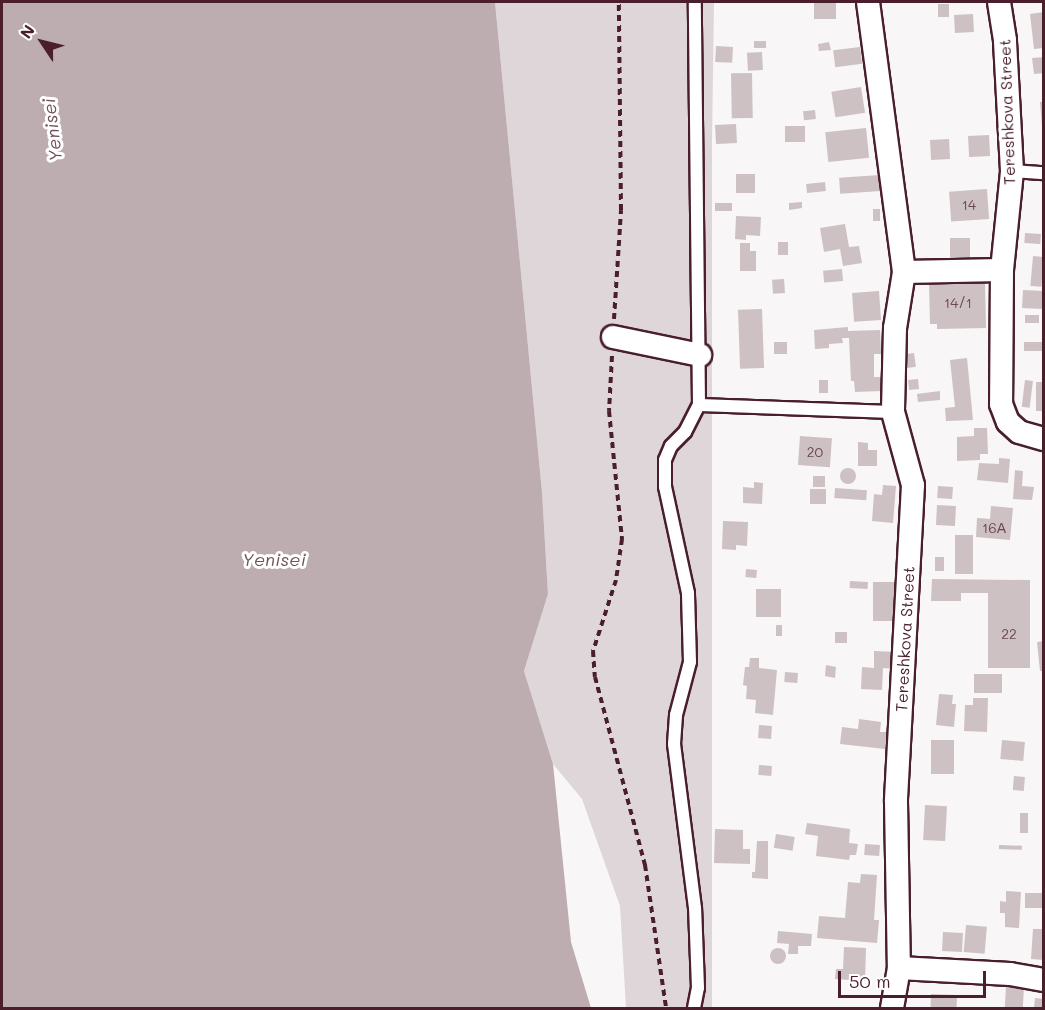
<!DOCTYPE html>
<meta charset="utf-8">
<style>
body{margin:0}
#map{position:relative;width:1045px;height:1010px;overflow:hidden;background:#f8f6f7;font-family:Mali,sans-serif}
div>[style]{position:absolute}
.green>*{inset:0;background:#ded6d9}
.water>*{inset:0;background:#bdadb0}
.building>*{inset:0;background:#cdc1c4;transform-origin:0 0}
.round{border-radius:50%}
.path>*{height:4px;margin-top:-2px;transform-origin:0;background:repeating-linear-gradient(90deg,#4a1f2b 0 6px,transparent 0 10.5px)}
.roads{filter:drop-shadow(2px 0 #4a1f2b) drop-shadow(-2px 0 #4a1f2b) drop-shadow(0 2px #4a1f2b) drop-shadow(0 -2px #4a1f2b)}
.service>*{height:12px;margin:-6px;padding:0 6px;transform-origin:6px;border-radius:6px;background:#fff}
.minor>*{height:22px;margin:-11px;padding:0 11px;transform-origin:11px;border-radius:11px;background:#fff}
span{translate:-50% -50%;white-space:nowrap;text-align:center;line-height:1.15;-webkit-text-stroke:6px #fff;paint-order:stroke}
.number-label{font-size:14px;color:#6b4851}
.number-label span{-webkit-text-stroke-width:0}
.street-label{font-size:16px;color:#4a1f2b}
.water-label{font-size:18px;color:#72515a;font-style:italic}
.frame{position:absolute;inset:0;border:3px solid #4a1f2b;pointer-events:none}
.north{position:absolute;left:12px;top:12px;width:60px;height:60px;-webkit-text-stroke:4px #fff;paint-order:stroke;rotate:305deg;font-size:16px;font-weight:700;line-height:24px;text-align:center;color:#4a1f2b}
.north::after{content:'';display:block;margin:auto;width:21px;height:27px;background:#4a1f2b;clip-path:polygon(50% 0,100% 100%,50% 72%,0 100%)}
.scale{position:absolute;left:838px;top:971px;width:148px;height:27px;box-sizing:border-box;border:3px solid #4a1f2b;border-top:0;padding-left:8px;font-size:18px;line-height:21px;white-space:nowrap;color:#4a1f2b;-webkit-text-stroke:4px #fff;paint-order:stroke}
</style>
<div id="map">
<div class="green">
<div style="clip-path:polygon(495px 2px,714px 2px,712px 140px,712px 1008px,626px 1008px,620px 906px,582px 799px,553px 764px,524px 671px,548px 594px,542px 492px)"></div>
</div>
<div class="water">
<div style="clip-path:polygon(2px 2px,495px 2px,542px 492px,548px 594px,524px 671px,553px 764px,571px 942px,591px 1008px,2px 1008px)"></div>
</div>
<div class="building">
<div style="left:814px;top:2px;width:22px;height:17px"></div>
<div style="left:949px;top:4px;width:13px;height:11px;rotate:90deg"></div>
<div style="clip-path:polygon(1044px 12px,1044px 48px,1034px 49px,1030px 14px)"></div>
<div style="left:973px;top:14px;width:18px;height:19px;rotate:87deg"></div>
<div style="left:766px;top:41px;width:7px;height:12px;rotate:90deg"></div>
<div style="clip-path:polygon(829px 42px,831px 50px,819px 51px,818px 44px)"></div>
<div style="left:716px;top:46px;width:17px;height:16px;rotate:3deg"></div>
<div style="left:860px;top:47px;width:17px;height:27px;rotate:83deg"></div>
<div style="left:762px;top:52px;width:18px;height:15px;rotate:87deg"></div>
<div style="clip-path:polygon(1044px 57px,1044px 73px,1034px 74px,1032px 58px)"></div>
<div style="left:752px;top:73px;width:45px;height:21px;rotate:89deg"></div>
<div style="left:861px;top:87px;width:26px;height:30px;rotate:81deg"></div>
<div style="clip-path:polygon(1040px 102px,1044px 102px,1044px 126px,1042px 126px)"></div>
<div style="left:815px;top:110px;width:9px;height:12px;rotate:84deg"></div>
<div style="left:736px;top:124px;width:19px;height:21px;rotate:87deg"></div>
<div style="left:805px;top:126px;width:16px;height:20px;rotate:90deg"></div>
<div style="left:866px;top:128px;width:30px;height:41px;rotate:84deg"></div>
<div style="left:989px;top:135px;width:21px;height:21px;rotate:87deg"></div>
<div style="left:949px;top:139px;width:20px;height:19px;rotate:87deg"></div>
<div style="left:736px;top:174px;width:19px;height:19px"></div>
<div style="left:880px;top:175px;width:16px;height:41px;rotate:86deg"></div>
<div style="left:825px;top:182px;width:9px;height:19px;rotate:84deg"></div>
<div style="left:987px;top:189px;width:30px;height:38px;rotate:86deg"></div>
<div style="clip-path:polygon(802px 202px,802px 208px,789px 210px,789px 203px)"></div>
<div style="left:715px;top:203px;width:17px;height:8px"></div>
<div style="left:873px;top:209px;width:7px;height:12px"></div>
<div style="clip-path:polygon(736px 216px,761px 217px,760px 236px,746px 235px,746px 240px,735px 239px)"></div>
<div style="clip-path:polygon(845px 224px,849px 247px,859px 246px,862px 263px,843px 266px,840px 249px,824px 252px,820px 228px)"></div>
<div style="left:1025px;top:233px;width:16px;height:10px;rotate:4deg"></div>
<div style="left:950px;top:238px;width:20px;height:20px"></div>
<div style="left:788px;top:242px;width:13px;height:10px;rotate:90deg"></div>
<div style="clip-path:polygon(740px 243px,750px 243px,750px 251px,756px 251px,756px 271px,740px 271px)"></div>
<div style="left:1033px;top:256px;width:11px;height:30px;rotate:5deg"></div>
<div style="left:842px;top:269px;width:12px;height:19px;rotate:85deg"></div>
<div style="left:784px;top:279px;width:14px;height:12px;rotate:86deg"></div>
<div style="clip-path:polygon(929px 283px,985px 283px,986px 328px,937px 329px,937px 324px,930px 324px)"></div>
<div style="left:1023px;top:290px;width:21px;height:18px;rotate:3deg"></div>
<div style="left:879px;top:291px;width:29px;height:27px;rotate:86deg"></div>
<div style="left:762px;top:309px;width:59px;height:24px;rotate:88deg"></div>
<div style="left:1025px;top:315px;width:14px;height:8px"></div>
<div style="clip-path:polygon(848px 327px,848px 331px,880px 330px,881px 354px,874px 354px,874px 377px,881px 377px,882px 391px,855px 392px,854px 381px,851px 381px,849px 338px,842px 338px,843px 343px,829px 344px,829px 348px,815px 349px,814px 330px)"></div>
<div style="left:774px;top:342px;width:13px;height:12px"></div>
<div style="left:1043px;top:342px;width:9px;height:19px;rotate:90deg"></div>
<div style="left:914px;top:353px;width:14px;height:9px;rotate:82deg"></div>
<div style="clip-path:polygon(967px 358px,973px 420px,946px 421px,945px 408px,955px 407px,950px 360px)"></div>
<div style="left:918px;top:379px;width:10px;height:10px;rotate:84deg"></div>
<div style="left:819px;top:380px;width:9px;height:13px"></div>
<div style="left:1025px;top:380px;width:8px;height:27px;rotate:7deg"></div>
<div style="left:1036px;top:382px;width:8px;height:29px"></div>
<div style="clip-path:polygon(940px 391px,940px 400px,918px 402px,917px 394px)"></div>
<div style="clip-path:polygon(974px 428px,987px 428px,988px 454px,980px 454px,980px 460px,957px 461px,957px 437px,974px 436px)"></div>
<div style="left:800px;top:436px;width:32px;height:29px;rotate:4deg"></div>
<div style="clip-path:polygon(858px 442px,868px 443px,868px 450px,877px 450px,877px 466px,858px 466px)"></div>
<div style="clip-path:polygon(999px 458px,1010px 459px,1008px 483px,977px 480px,979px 463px,999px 464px)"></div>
<div class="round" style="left:840px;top:468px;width:16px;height:16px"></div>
<div style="clip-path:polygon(1015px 470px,1023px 471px,1022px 486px,1034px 487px,1032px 500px,1013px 499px)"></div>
<div style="left:813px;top:476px;width:12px;height:11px"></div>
<div style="clip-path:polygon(754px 482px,763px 483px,762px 504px,743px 503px,743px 487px,754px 488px)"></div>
<div style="clip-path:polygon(883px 485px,896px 486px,893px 523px,872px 521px,874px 494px,882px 495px)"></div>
<div style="left:938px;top:486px;width:15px;height:12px;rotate:4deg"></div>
<div style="left:835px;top:488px;width:32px;height:10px;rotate:4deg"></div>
<div style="left:810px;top:489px;width:16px;height:15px"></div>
<div style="left:937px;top:505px;width:19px;height:20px;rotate:3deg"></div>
<div style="clip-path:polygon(991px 506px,1013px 508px,1010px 540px,976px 537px,977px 518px,990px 519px)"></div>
<div style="clip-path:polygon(723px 521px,748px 522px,747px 546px,736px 545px,736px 550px,722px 549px)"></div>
<div style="left:955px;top:535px;width:18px;height:39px"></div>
<div style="left:935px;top:557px;width:9px;height:14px"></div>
<div style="left:746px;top:569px;width:11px;height:8px;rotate:5deg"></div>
<div style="clip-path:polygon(932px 579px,1030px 580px,1030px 668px,988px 668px,988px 593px,961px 593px,961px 601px,931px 601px)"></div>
<div style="left:850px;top:581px;width:18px;height:7px;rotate:3deg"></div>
<div style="left:873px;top:582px;width:22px;height:39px"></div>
<div style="left:756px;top:589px;width:25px;height:28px"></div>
<div style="left:776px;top:625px;width:6px;height:11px"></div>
<div style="left:835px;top:632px;width:12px;height:11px"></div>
<div style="clip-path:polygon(1044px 641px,1044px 671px,1040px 671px,1037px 642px)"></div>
<div style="clip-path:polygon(874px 651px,897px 652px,896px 669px,883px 668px,882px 690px,861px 689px,862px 667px,874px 668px)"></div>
<div style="clip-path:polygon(750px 658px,759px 658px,759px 668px,777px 670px,773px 715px,755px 713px,756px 700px,746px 699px,747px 686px,743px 685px,745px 667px,749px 667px)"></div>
<div style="clip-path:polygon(826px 665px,836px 667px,835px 678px,825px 676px)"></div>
<div style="left:785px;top:672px;width:13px;height:10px;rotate:4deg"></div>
<div style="left:1002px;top:674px;width:19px;height:28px;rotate:90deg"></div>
<div style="clip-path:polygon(939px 694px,953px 695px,952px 704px,956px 704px,954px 727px,936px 725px)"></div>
<div style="clip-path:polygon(973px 698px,988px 698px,987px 732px,964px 731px,965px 705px,973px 705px)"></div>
<div style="clip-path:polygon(859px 719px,881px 722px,880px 732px,887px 732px,885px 749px,840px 744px,842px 727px,858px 729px)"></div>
<div style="left:759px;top:725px;width:13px;height:13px;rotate:4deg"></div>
<div style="left:931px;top:740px;width:23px;height:34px"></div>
<div style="left:1002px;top:740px;width:23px;height:19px;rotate:5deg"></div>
<div style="left:759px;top:765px;width:13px;height:10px;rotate:4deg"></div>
<div style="left:1014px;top:776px;width:11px;height:14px;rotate:5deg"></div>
<div style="left:925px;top:805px;width:22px;height:35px;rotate:3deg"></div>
<div style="left:1020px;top:813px;width:8px;height:20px"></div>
<div style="clip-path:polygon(807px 823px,850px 829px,849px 843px,858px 844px,856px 855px,850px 855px,849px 860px,816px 856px,818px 836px,805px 834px)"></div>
<div style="clip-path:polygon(715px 829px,743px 830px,743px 849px,750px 849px,750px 864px,714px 863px)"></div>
<div style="left:776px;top:834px;width:19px;height:14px;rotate:9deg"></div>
<div style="clip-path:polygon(757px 841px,768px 841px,768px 879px,752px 878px,752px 872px,755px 872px)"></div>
<div style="left:865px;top:844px;width:15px;height:11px;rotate:4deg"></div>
<div style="left:999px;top:845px;width:23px;height:4px;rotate:2deg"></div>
<div style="clip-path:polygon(861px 874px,877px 875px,874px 920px,879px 920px,877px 943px,817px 938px,819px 916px,845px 918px,848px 882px,860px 883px)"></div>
<div style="clip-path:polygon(1006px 891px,1021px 892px,1019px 928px,1005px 927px,1005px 913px,1000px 913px,1000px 901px,1006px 902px)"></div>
<div style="left:1025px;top:893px;width:19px;height:15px"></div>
<div style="left:966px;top:925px;width:21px;height:27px;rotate:5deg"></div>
<div style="clip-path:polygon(1033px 929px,1044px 929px,1044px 960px,1031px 959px)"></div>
<div style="clip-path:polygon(778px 931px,812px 934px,811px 946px,798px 946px,798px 954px,788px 954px,789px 944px,777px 943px)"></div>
<div style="left:943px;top:932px;width:20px;height:19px;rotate:3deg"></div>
<div style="clip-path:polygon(844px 947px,866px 948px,865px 981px,835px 979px,836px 969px,843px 969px)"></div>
<div class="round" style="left:770px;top:948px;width:16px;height:16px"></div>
<div style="left:1006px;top:985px;width:18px;height:23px;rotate:3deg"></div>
<div style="left:931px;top:994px;width:26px;height:13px;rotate:2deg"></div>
<div style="clip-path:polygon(1035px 998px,1044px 999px,1044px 1008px,1034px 1008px)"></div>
</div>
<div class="path">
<div style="left:614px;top:319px;width:109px;rotate:-86.3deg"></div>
<div style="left:621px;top:210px;width:208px;rotate:-90.6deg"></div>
<div style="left:612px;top:356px;width:55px;rotate:93.1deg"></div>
<div style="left:609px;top:411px;width:129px;rotate:84.2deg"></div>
<div style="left:622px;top:539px;width:41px;rotate:98.3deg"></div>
<div style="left:616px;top:580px;width:75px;rotate:107.9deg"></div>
<div style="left:593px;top:651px;width:26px;rotate:86deg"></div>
<div style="left:595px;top:677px;width:195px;rotate:75.1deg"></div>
<div style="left:645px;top:865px;width:145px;rotate:81.6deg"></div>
</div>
<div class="roads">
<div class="service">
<div style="left:1012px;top:171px;width:32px;rotate:4deg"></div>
<div style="left:699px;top:405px;width:194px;rotate:2.1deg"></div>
<div style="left:694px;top:1008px;width:20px;rotate:-79deg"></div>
<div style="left:698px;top:988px;width:80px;rotate:-92.1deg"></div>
<div style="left:695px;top:908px;width:165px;rotate:-97.3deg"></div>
<div style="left:674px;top:744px;width:29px;rotate:-86deg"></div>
<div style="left:676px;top:715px;width:55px;rotate:-75.2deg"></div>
<div style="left:690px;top:662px;width:69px;rotate:-91.7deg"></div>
<div style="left:688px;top:593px;width:108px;rotate:-102.2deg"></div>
<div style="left:665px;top:487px;width:27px;rotate:-90deg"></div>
<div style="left:665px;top:460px;width:15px;rotate:-67deg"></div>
<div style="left:671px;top:446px;width:20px;rotate:-45deg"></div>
<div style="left:685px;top:432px;width:30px;rotate:-63deg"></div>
<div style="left:699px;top:405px;width:403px;rotate:-90.6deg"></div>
</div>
<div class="minor">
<div style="left:868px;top:2px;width:272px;rotate:82.4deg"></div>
<div style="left:904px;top:272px;width:57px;rotate:99.1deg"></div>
<div style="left:895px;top:328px;width:84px;rotate:91.4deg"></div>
<div style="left:893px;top:412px;width:76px;rotate:74.7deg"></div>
<div style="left:913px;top:485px;width:317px;rotate:93.1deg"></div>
<div style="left:896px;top:802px;width:166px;rotate:89deg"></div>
<div style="left:899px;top:968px;width:41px;rotate:99.9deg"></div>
<div style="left:1002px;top:270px;width:134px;rotate:90.4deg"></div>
<div style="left:1001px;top:404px;width:19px;rotate:69deg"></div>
<div style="left:1008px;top:422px;width:15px;rotate:42deg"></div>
<div style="left:1019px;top:432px;width:26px;rotate:16deg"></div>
<div style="left:904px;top:272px;width:98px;rotate:-1.2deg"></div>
<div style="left:1002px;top:270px;width:100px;rotate:-84.2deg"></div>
<div style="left:1012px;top:171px;width:131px;rotate:-93.1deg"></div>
<div style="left:1005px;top:40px;width:38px;rotate:-99deg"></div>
<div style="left:613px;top:337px;width:89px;rotate:11.7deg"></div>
<div style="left:899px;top:968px;width:111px;rotate:3.1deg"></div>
<div style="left:1010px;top:974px;width:35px;rotate:10deg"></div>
</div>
</div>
<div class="number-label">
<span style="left:969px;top:205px">14</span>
<span style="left:958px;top:303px">14/1</span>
<span style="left:815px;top:452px">20</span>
<span style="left:994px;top:528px">16А</span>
<span style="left:1009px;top:634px">22</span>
</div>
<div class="street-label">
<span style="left:1007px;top:112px;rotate:-92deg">Tereshkova Street</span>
<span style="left:905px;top:639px;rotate:-87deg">Tereshkova Street</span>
</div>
<div class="water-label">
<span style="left:52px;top:130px;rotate:-97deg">Yenisei</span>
<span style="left:274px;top:559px">Yenisei</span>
</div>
<div class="frame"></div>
<div class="north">N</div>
<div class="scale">50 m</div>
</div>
